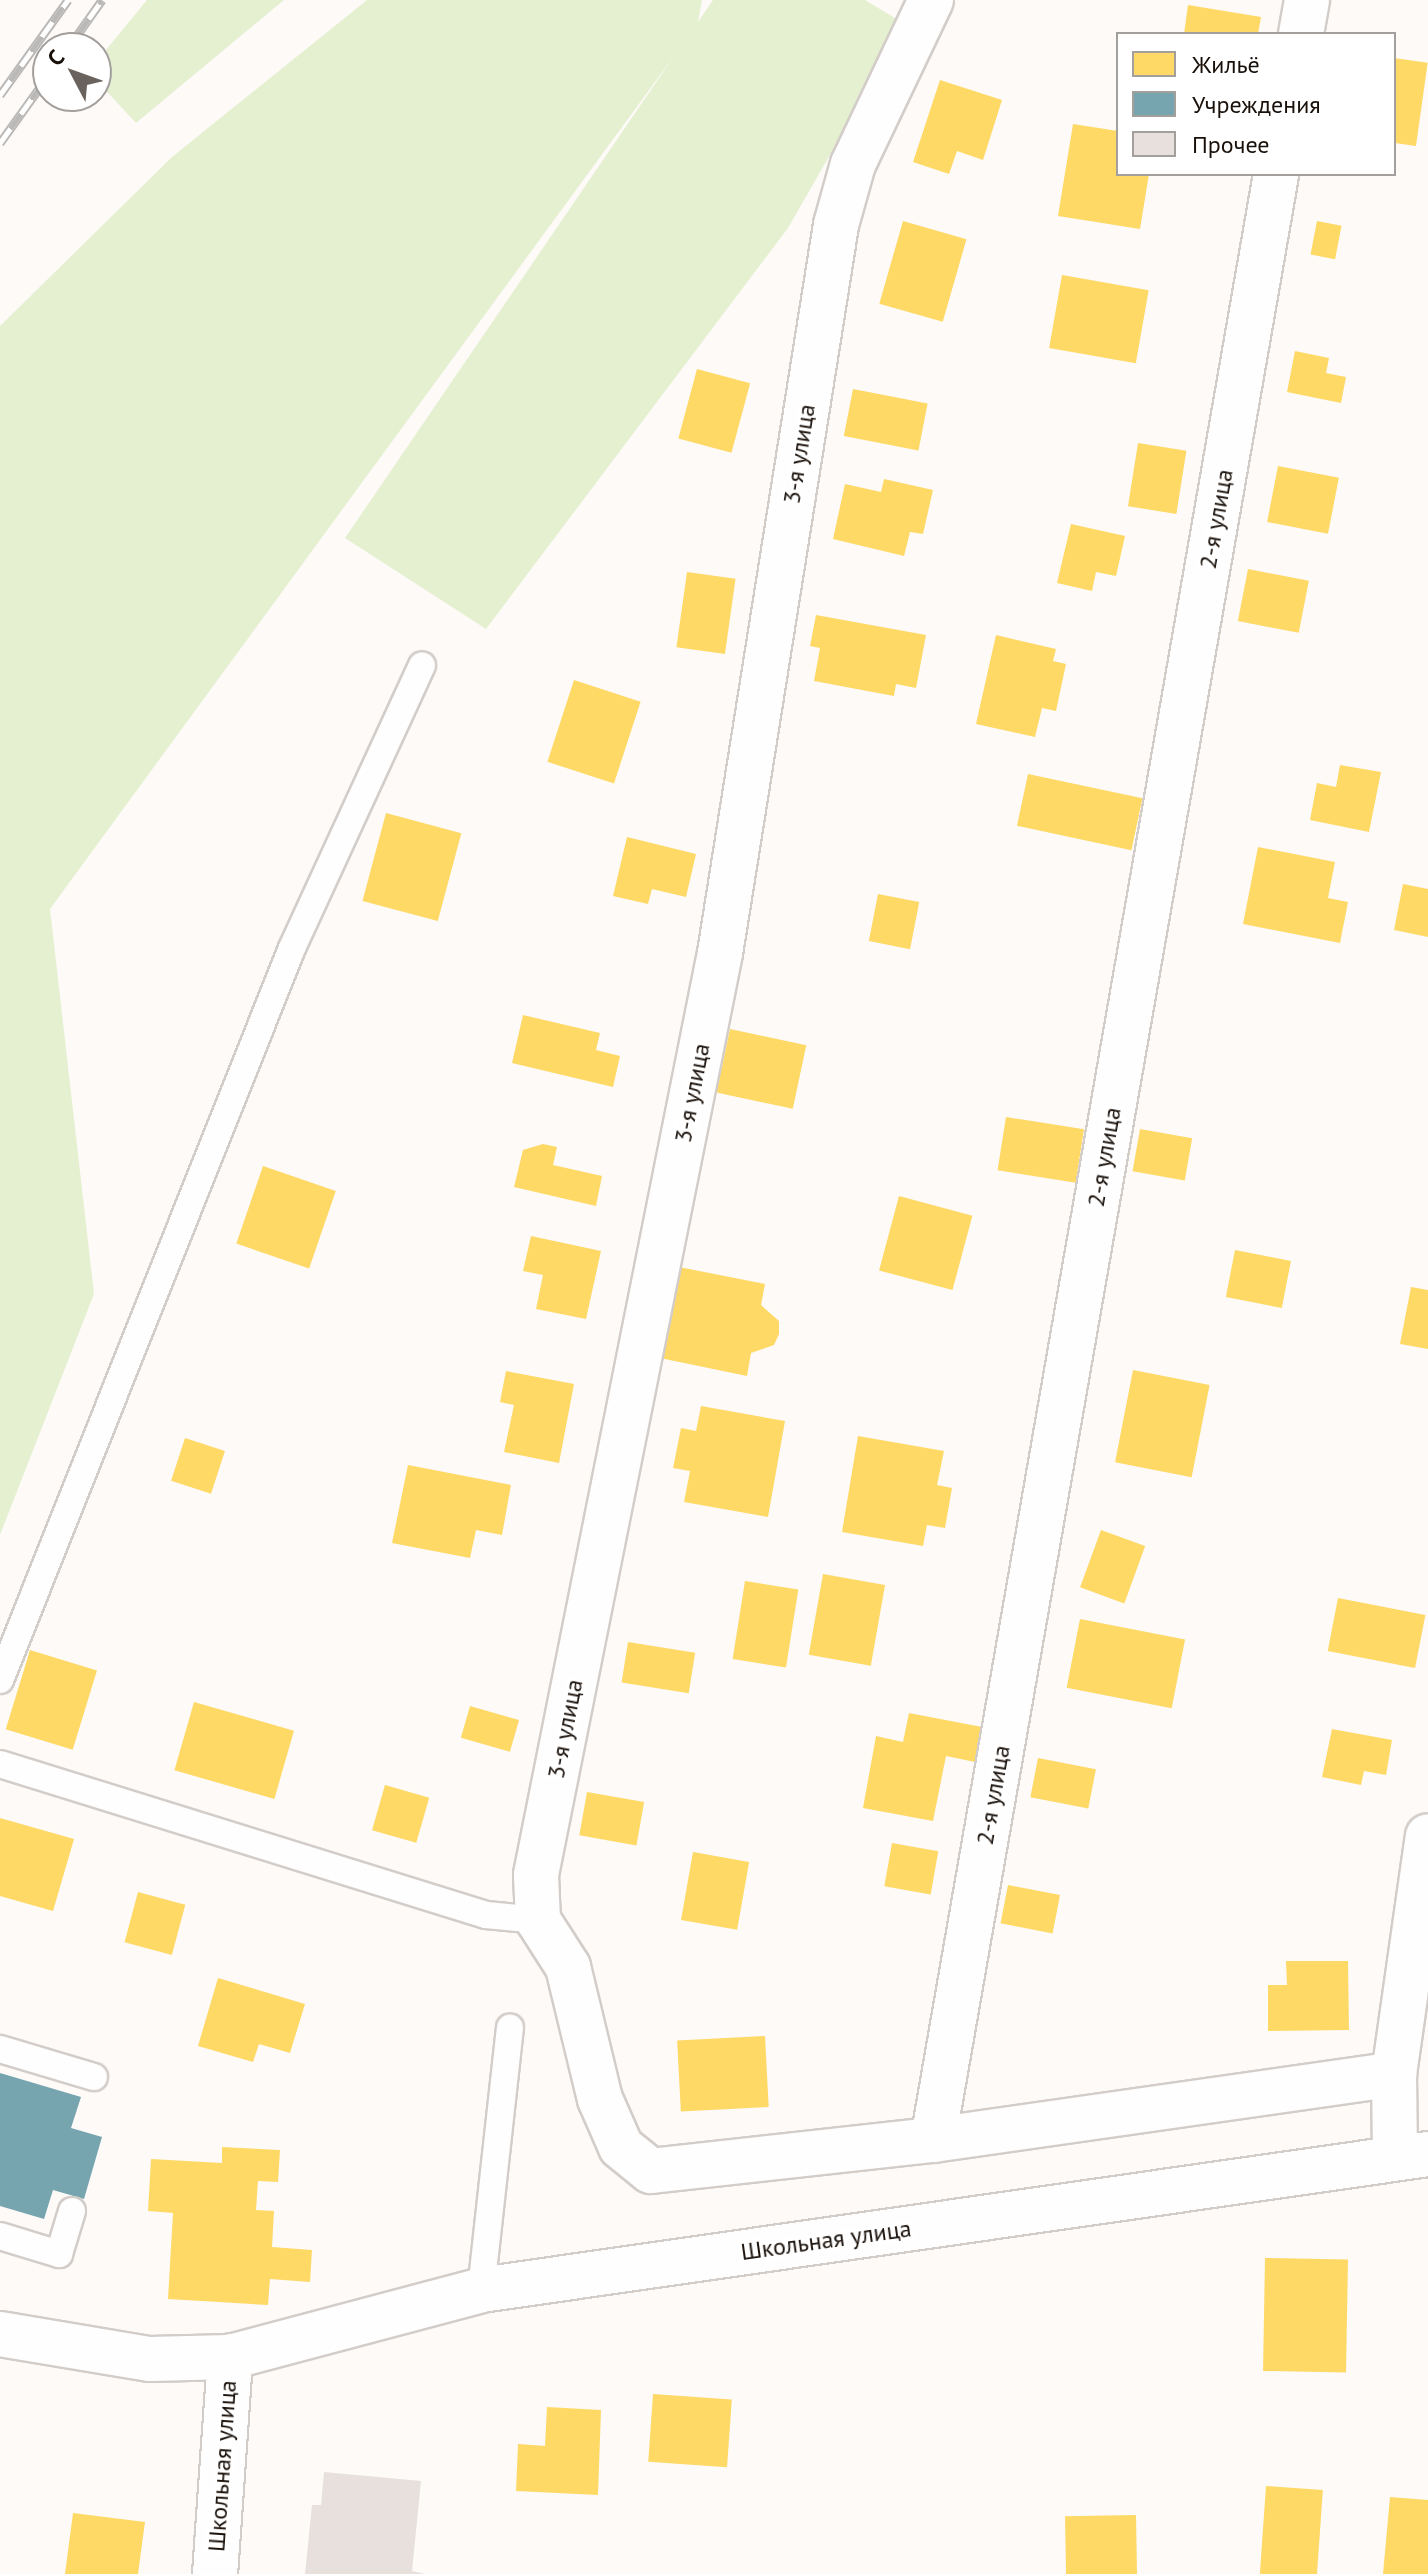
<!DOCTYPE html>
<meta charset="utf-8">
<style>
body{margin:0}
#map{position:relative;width:1428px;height:2574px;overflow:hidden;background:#fdfaf8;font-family:"PT Sans",sans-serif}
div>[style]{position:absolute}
.green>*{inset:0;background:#e5f0d0}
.homes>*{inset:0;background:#ffd966;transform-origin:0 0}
.public>*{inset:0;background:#76a5af}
.building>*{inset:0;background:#e7e0dd}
.roads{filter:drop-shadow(2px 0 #d3cdc9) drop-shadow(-2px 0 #d3cdc9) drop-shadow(0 2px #d3cdc9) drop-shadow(0 -2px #d3cdc9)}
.lane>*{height:26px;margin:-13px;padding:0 13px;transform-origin:13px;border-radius:13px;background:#fffefe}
.street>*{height:44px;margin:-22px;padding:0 22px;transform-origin:22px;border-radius:22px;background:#fffefe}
.rail>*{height:9px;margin-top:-4.5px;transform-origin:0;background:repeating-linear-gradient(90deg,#fff 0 18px,#bab9b7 0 36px);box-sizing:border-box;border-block:2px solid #bab9b7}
span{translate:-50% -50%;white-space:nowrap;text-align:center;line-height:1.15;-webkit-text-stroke:8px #fff;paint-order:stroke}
.street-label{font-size:24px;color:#19100a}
.legend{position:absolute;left:1116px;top:32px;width:280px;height:144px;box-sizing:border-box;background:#fff;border:2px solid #a39f9d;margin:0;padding:10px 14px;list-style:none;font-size:24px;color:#19100a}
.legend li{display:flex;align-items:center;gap:16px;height:40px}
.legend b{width:40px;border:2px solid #a39f9d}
.north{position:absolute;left:32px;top:32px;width:80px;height:80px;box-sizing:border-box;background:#fff;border:2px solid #a39f9d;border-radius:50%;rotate:311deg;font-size:22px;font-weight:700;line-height:32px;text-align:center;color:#19100a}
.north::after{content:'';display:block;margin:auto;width:28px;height:36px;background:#69625d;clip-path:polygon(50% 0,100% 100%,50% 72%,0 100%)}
</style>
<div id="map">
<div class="green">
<div style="clip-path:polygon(147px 0,284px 0,136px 123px,96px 80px,96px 62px)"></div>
<div style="clip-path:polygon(367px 0,702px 0,698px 22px,713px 0,865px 0,905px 24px,788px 228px,486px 629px,345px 538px,674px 56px,50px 909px,94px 1294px,0 1535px,0 326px,172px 157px)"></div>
</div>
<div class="homes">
<div style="clip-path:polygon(1188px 5px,1261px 17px,1258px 34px,1184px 34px)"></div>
<div style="left:1394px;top:58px;width:34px;height:84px;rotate:8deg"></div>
<div style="clip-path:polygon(940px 80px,1002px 100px,983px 160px,957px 151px,949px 174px,913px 162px)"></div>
<div style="clip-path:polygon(1073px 124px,1118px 131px,1118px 174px,1149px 174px,1140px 229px,1058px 216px)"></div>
<div style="left:903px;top:221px;width:66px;height:86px;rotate:16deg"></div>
<div style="left:1317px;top:221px;width:25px;height:34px;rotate:11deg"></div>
<div style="left:1062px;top:275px;width:88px;height:74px;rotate:10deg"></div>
<div style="clip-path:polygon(1295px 351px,1329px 358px,1326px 373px,1346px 377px,1341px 403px,1287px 392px)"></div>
<div style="left:697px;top:369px;width:55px;height:72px;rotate:15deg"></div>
<div style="left:853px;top:389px;width:76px;height:48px;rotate:11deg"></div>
<div style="left:1138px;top:443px;width:49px;height:64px;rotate:9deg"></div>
<div style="left:1278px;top:466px;width:62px;height:57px;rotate:11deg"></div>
<div style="clip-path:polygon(884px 479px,933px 490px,923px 534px,910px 532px,904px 556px,833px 539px,845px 484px,881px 492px)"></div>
<div style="clip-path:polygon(1071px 524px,1125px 536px,1116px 576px,1096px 572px,1092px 591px,1057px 583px)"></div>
<div style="left:1248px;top:569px;width:62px;height:53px;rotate:11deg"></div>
<div style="left:687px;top:572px;width:49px;height:76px;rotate:8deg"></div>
<div style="clip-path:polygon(816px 615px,926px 635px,916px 688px,896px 684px,894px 696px,814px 681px,820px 648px,810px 646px)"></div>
<div style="clip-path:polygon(996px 635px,1056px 649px,1053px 661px,1066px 664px,1056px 711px,1042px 708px,1035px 737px,976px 724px)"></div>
<div style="left:574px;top:680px;width:70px;height:86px;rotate:18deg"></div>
<div style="clip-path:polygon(1340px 765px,1381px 772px,1369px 832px,1310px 820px,1317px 783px,1336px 787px)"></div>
<div style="left:1028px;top:774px;width:117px;height:53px;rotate:12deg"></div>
<div style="left:386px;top:813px;width:78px;height:91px;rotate:15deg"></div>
<div style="clip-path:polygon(627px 837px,696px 854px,686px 897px,652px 889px,648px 904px,613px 896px)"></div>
<div style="clip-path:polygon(1258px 847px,1335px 862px,1328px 898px,1348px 902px,1340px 943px,1243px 924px)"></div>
<div style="clip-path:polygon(1403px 884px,1428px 889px,1428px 937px,1394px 930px)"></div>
<div style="left:878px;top:894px;width:42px;height:48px;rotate:11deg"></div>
<div style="clip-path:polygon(523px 1015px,600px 1033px,596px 1050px,620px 1056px,613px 1087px,512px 1063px)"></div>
<div style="left:730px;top:1029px;width:78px;height:65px;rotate:12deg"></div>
<div style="left:1006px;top:1117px;width:79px;height:54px;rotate:9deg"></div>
<div style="left:1140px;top:1129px;width:53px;height:43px;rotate:10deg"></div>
<div style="clip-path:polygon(543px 1144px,557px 1147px,553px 1165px,602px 1176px,596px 1206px,514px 1187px,523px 1150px)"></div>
<div style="left:263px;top:1166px;width:77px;height:82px;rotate:19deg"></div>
<div style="left:899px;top:1196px;width:76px;height:77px;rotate:15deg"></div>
<div style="clip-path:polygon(531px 1236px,601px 1251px,586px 1319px,536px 1309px,543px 1275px,523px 1271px)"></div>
<div style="left:1235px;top:1250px;width:57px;height:48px;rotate:11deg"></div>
<div style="clip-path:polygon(679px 1267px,765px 1284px,761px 1305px,779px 1321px,779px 1334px,774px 1345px,751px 1353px,747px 1376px,660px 1358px)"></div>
<div style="clip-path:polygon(1411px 1287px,1428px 1290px,1428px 1349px,1400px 1344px)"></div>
<div style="left:1133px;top:1370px;width:78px;height:94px;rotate:11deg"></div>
<div style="clip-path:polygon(506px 1371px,574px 1384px,559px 1463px,504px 1452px,514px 1405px,500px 1402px)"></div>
<div style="clip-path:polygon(701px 1406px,785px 1421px,768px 1517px,684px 1502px,690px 1471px,673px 1468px,681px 1428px,696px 1431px)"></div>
<div style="clip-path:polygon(858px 1436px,944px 1451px,937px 1485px,952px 1488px,945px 1528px,927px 1525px,923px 1546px,842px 1532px)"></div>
<div style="left:185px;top:1438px;width:42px;height:45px;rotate:18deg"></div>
<div style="clip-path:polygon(408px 1465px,511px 1485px,502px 1535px,476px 1530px,470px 1558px,392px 1543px)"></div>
<div style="left:1101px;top:1530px;width:47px;height:61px;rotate:20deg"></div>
<div style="left:823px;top:1574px;width:63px;height:82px;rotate:10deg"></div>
<div style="left:745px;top:1581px;width:54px;height:79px;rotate:9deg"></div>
<div style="left:1338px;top:1598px;width:89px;height:54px;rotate:11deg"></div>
<div style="left:1080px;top:1619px;width:107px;height:70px;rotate:11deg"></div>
<div style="left:628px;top:1642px;width:68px;height:41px;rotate:9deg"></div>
<div style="left:30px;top:1650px;width:70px;height:83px;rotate:17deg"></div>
<div style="left:194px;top:1702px;width:104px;height:71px;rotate:16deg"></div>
<div style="left:470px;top:1706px;width:51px;height:33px;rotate:16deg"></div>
<div style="clip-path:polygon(909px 1713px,982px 1727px,975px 1762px,946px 1756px,933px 1821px,863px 1808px,876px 1736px,903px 1742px)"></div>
<div style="clip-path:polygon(1332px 1729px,1392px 1740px,1386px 1775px,1364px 1771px,1361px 1785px,1322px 1777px)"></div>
<div style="left:1038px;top:1758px;width:59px;height:40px;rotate:11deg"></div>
<div style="left:385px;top:1785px;width:46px;height:47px;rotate:16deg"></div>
<div style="left:587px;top:1792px;width:58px;height:44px;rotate:10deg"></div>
<div style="clip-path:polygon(0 1818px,74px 1839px,53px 1911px,0 1896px)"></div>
<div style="left:892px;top:1843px;width:47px;height:44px;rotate:10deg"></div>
<div style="left:693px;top:1852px;width:57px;height:69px;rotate:10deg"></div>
<div style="left:1008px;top:1885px;width:53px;height:39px;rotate:11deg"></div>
<div style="left:138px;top:1892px;width:49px;height:52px;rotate:15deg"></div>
<div style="clip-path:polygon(1286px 1961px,1348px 1961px,1349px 2030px,1268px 2031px,1268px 1985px,1287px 1985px)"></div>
<div style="clip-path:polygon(218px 1978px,305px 2004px,290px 2053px,259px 2044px,253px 2062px,198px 2046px)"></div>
<div style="left:765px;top:2036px;width:71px;height:88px;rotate:87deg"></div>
<div style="clip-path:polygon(222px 2147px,280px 2150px,278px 2182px,258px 2181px,256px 2210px,274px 2211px,272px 2247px,312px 2250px,310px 2282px,270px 2279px,268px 2305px,168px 2299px,173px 2213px,148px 2211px,151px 2159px,222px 2163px)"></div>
<div style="left:1265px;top:2258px;width:83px;height:113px;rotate:1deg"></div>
<div style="left:653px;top:2394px;width:79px;height:68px;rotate:4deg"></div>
<div style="clip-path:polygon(547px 2407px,601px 2410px,598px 2495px,516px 2491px,518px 2444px,545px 2446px)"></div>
<div style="left:1266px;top:2486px;width:57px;height:88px;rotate:4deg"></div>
<div style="clip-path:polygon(1390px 2497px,1428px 2500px,1428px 2574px,1383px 2574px)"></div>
<div style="clip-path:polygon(73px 2513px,145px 2522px,138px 2574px,65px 2574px)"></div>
<div style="left:1136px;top:2515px;width:59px;height:71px;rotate:89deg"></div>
</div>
<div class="public">
<div style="clip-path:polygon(0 2073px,81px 2097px,71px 2128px,102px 2137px,84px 2199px,53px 2190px,44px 2219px,0 2206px)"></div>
</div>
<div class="building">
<div style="clip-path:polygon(324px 2472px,421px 2481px,412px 2571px,425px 2574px,305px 2574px,312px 2505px,321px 2505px)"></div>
</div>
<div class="roads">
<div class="lane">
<div style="left:0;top:1680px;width:788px;rotate:-68.25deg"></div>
<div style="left:292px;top:948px;width:311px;rotate:-65.3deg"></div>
<div style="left:0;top:1764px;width:509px;rotate:17.26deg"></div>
<div style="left:486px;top:1915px;width:52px;rotate:5.5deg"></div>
<div style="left:0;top:2049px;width:98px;rotate:16.6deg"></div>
<div style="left:0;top:2236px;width:62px;rotate:17deg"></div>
<div style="left:59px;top:2254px;width:45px;rotate:-73.2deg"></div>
<div style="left:481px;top:2290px;width:264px;rotate:-83.7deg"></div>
</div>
<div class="street">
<div style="left:931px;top:0;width:182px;rotate:115.4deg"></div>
<div style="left:853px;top:164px;width:63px;rotate:105.6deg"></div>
<div style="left:836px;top:225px;width:737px;rotate:99.05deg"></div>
<div style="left:720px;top:953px;width:940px;rotate:101.29deg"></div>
<div style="left:536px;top:1875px;width:45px;rotate:87.5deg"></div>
<div style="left:538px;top:1920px;width:56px;rotate:57.4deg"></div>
<div style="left:568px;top:1967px;width:136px;rotate:76.4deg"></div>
<div style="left:600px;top:2099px;width:52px;rotate:66.4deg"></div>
<div style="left:621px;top:2147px;width:38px;rotate:39deg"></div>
<div style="left:651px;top:2171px;width:284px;rotate:-6.3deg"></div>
<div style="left:933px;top:2140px;width:466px;rotate:-8.1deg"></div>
<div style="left:1394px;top:2074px;width:83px;rotate:89.3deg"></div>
<div style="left:1301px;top:34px;width:35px;rotate:-80deg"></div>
<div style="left:1394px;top:2074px;width:240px;rotate:-81.9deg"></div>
<div style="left:933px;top:2140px;width:1996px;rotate:-80.1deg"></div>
<div style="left:0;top:2334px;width:152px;rotate:9.5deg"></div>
<div style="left:150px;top:2359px;width:80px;rotate:-1.4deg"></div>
<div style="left:230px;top:2357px;width:260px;rotate:-14.9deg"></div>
<div style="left:481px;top:2290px;width:957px;rotate:-8.17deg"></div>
<div style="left:215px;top:2574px;width:218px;rotate:-86deg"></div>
</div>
</div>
<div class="rail">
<div style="left:68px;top:48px;width:59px;rotate:-54.7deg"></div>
<div style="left:0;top:95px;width:117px;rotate:-54.4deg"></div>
<div style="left:0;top:143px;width:82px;rotate:-54.4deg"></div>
</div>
<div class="street-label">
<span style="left:799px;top:454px;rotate:-81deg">3-я улица</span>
<span style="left:1216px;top:519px;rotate:-80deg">2-я улица</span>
<span style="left:692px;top:1093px;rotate:-79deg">3-я улица</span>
<span style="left:1104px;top:1157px;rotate:-80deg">2-я улица</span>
<span style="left:565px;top:1729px;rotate:-79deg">3-я улица</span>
<span style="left:993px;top:1795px;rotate:-80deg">2-я улица</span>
<span style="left:826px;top:2240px;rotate:-8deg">Школьная улица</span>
<span style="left:222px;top:2466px;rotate:-86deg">Школьная улица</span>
</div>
<ul class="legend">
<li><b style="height:22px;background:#ffd966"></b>Жильё</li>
<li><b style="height:22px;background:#76a5af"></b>Учреждения</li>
<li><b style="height:22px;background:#e7e0dd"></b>Прочее</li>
</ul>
<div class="north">С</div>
</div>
